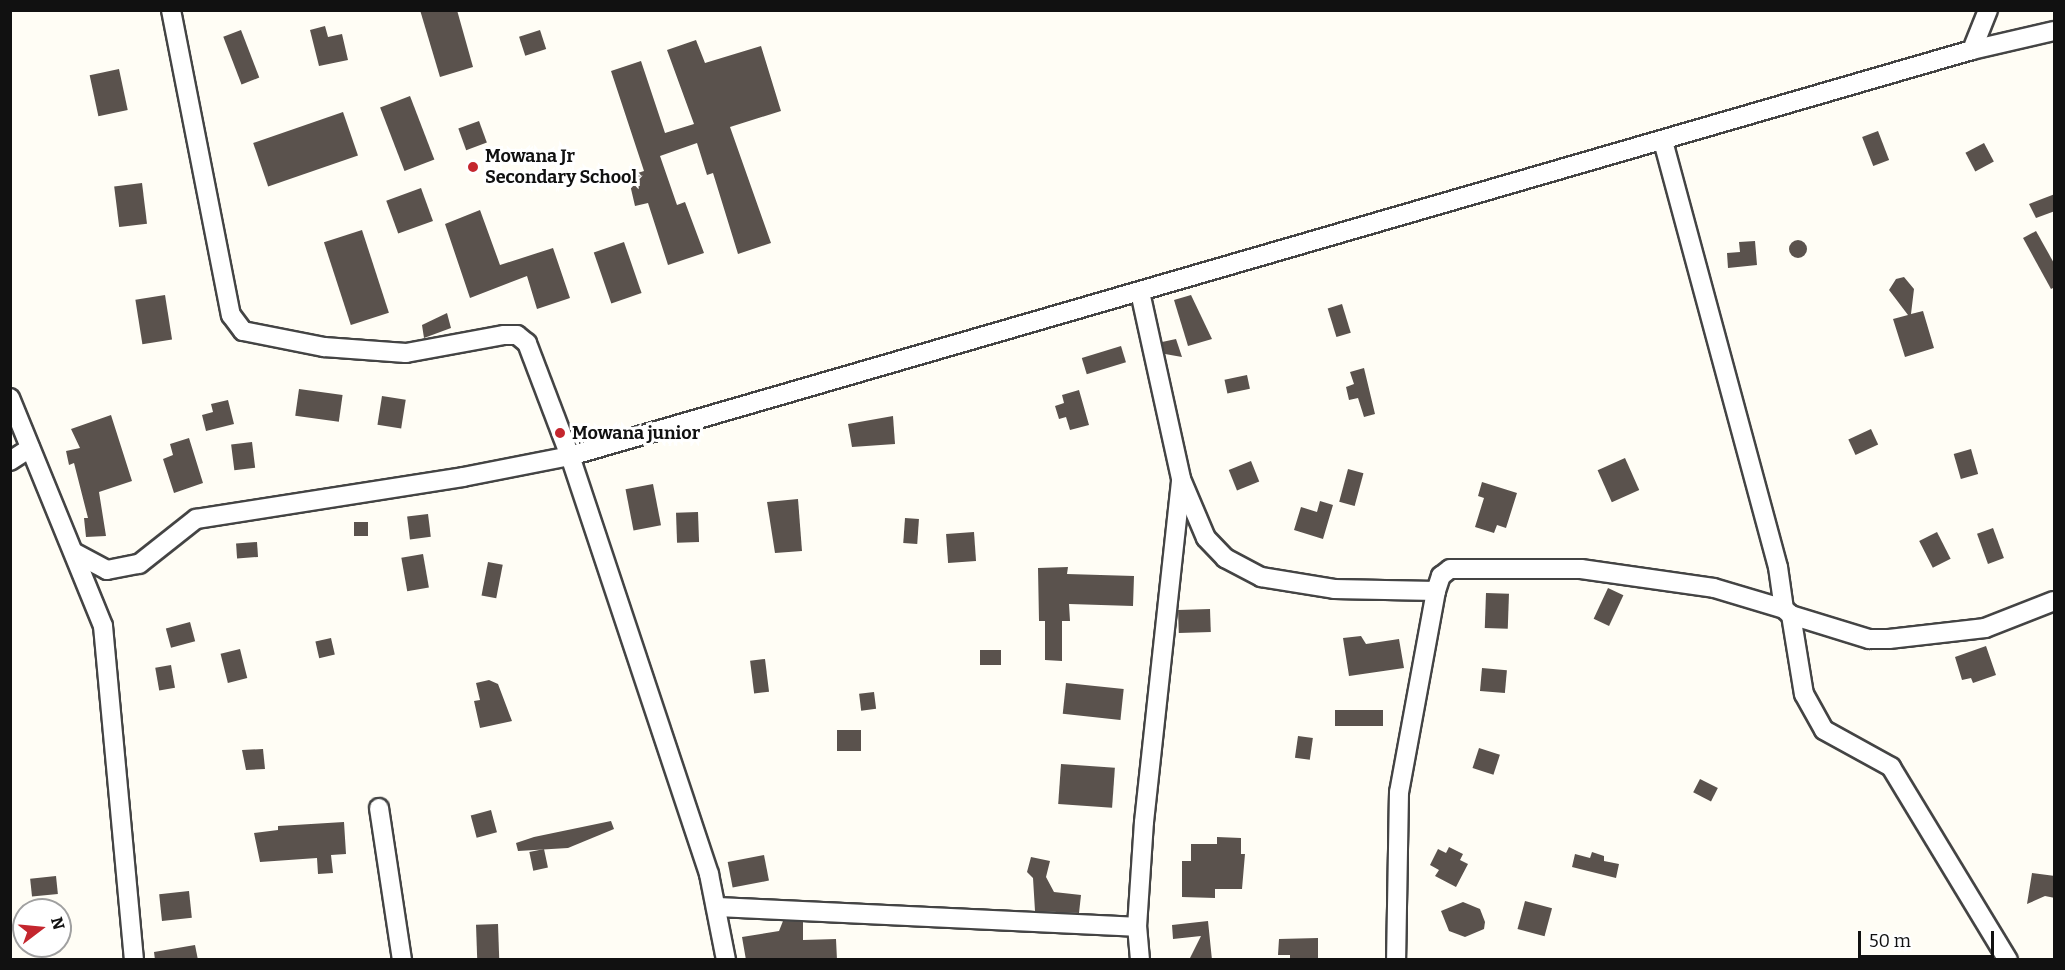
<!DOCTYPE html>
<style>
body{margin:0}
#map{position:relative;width:2065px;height:970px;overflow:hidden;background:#fffdf5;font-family:Bitter,serif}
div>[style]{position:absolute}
.building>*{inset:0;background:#5a524d;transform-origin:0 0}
.round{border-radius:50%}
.roads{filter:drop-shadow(2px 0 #444) drop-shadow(-2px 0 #444) drop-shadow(0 2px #444) drop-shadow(0 -2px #444)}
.minor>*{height:18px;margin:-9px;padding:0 9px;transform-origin:9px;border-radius:9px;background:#fff}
.dots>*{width:16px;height:16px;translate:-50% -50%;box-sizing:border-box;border:3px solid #fff;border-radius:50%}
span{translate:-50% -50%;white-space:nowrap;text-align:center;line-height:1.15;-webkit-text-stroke:6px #fff;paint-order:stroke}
.poi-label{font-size:18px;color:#111;font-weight:700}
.left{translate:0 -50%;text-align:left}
.frame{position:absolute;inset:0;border:12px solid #111;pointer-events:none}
.north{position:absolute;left:12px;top:898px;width:60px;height:60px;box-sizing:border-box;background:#fff;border:2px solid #a0a0a0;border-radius:50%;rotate:74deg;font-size:16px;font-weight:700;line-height:24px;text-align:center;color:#111}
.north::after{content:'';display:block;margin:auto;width:21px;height:27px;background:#c4262e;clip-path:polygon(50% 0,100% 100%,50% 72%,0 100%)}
.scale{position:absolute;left:1858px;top:931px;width:136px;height:27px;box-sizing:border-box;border:3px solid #111;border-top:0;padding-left:8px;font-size:18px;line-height:21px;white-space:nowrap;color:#111;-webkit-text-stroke:4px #fff;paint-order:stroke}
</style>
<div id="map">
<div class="building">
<div style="clip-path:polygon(420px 10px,457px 10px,473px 67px,440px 77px)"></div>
<div style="clip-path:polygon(325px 26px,328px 37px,342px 34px,348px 60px,319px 66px,310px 30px)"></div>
<div style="left:241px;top:30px;width:51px;height:19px;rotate:69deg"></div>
<div style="left:540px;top:30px;width:20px;height:22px;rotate:72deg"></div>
<div style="clip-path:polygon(696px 40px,705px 63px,761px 46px,781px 111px,730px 127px,771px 243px,738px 254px,713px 173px,707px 175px,697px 143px,660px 156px,677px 205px,685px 202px,704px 253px,668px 265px,648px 203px,635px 206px,628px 176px,644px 171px,611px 71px,641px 61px,665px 133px,694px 124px,667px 50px)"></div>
<div style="left:119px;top:69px;width:42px;height:30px;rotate:78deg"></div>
<div style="left:410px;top:96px;width:68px;height:32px;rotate:69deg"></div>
<div style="left:343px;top:112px;width:46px;height:95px;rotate:71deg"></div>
<div style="left:479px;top:121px;width:23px;height:22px;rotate:70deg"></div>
<div style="left:1878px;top:131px;width:31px;height:17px;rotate:69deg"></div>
<div style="left:1984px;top:143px;width:21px;height:21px;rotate:62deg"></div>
<div style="left:142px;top:183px;width:41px;height:28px;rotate:83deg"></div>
<div style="left:421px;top:188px;width:35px;height:37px;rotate:70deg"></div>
<div style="clip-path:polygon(2055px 194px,2055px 211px,2036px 218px,2029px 204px)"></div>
<div style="clip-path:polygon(480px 210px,500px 265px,553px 248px,570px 298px,537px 309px,527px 276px,470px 298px,445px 224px)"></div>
<div style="left:362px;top:230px;width:87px;height:40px;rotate:72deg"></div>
<div style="clip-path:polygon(2036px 231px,2055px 265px,2055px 287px,2051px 289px,2023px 238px)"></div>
<div class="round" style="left:1789px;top:240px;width:18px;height:18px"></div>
<div style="clip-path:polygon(1755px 241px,1757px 265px,1728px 268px,1727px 253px,1740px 252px,1739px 242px)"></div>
<div style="left:624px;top:242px;width:54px;height:32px;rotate:71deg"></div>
<div style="clip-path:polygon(1904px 277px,1914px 289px,1911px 314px,1923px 311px,1934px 348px,1905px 357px,1893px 319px,1908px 315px,1889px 290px,1896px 279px)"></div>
<div style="left:165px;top:295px;width:45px;height:30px;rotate:81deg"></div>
<div style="clip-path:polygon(1191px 295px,1212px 339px,1188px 346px,1174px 300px)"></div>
<div style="left:1342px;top:304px;width:30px;height:15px;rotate:73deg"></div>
<div style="clip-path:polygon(447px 313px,451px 328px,424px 338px,422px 325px)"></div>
<div style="clip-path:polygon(1176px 339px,1182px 357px,1165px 354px,1162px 342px)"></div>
<div style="left:1121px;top:346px;width:17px;height:41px;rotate:73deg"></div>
<div style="clip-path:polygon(1364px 368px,1375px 414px,1364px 417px,1358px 398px,1349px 400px,1346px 387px,1354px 384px,1350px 372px)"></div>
<div style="left:1247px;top:375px;width:14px;height:23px;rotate:78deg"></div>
<div style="left:299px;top:389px;width:44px;height:27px;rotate:8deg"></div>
<div style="clip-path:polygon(1079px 390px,1089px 425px,1070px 430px,1066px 417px,1059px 419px,1055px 406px,1064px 403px,1062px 395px)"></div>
<div style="left:382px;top:396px;width:24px;height:29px;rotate:9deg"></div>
<div style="clip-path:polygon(228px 400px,234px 424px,206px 431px,202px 415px,213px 412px,211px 404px)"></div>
<div style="clip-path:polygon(111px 415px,132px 481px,99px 492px,106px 536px,86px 537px,84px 518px,88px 518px,74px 463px,69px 465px,66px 451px,80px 448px,71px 429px)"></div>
<div style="clip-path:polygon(893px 416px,895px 444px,852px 447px,848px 424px)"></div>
<div style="left:1871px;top:429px;width:17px;height:25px;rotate:65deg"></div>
<div style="clip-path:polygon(189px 438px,203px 483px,174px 493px,163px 459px,173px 455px,170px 444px)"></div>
<div style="left:252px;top:442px;width:26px;height:21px;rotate:83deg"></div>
<div style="left:1971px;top:449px;width:26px;height:18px;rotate:74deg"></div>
<div style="left:1625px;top:458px;width:35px;height:30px;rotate:66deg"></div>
<div style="left:1251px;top:461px;width:22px;height:24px;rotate:68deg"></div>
<div style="left:1348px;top:469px;width:16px;height:34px;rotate:15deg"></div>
<div style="clip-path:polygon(1482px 482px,1517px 493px,1506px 528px,1497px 525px,1494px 533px,1475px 527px,1484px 498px,1478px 496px)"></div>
<div style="left:653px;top:484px;width:42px;height:28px;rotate:79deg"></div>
<div style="clip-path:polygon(798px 499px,802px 551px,775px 553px,767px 502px)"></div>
<div style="clip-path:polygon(1320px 501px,1333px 505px,1323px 539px,1294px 530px,1301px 507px,1317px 512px)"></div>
<div style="left:698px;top:512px;width:30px;height:22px;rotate:88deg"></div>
<div style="left:428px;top:514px;width:23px;height:21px;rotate:83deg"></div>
<div style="left:905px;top:518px;width:14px;height:25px;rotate:4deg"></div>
<div style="left:354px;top:522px;width:14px;height:14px"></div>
<div style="left:1993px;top:528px;width:32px;height:17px;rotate:70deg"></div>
<div style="left:974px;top:532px;width:29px;height:28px;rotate:86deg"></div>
<div style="left:1937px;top:532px;width:30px;height:20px;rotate:63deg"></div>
<div style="left:257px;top:542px;width:15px;height:21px;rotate:86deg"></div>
<div style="left:423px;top:554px;width:34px;height:22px;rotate:80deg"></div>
<div style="left:488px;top:562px;width:15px;height:34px;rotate:11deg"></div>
<div style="clip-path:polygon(1068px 567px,1067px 574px,1134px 576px,1133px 606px,1069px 604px,1070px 621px,1062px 621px,1062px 661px,1045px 660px,1045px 621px,1039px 621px,1038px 568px)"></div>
<div style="left:1608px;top:588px;width:17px;height:34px;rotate:25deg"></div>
<div style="left:1486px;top:593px;width:23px;height:35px;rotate:2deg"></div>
<div style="left:1210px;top:609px;width:23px;height:32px;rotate:88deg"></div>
<div style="left:190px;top:622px;width:20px;height:25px;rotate:75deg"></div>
<div style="clip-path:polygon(1361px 636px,1366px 644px,1399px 639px,1404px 668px,1349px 676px,1343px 638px)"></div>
<div style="left:331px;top:638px;width:17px;height:16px;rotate:77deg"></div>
<div style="clip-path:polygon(1986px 646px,1996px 675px,1973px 683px,1971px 678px,1962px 680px,1955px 657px)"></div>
<div style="left:240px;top:649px;width:30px;height:20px;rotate:76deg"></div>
<div style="left:980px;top:650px;width:21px;height:15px"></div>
<div style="left:765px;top:659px;width:33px;height:15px;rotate:83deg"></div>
<div style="left:171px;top:665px;width:23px;height:16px;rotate:80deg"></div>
<div style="left:1482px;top:668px;width:25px;height:23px;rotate:5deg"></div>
<div style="clip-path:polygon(489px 680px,498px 684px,512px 721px,480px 728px,474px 701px,480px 700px,476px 683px)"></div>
<div style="left:1066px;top:683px;width:58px;height:31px;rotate:6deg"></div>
<div style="left:874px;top:692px;width:17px;height:15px;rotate:83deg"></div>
<div style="left:1335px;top:710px;width:48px;height:16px"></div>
<div style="left:837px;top:730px;width:24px;height:21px"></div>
<div style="left:1298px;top:736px;width:15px;height:22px;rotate:8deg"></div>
<div style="left:1479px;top:748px;width:22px;height:21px;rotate:18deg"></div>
<div style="clip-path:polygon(263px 749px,265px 769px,246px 770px,242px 750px)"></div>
<div style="left:1061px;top:764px;width:54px;height:40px;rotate:4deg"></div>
<div style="left:1700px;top:779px;width:20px;height:15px;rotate:27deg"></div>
<div style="left:491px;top:810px;width:23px;height:21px;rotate:75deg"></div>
<div style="clip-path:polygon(611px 821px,614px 829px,568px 848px,518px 851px,516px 843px,534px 837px)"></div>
<div style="clip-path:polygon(344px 822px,346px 854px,331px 855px,333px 873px,318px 874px,317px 858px,260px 862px,254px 833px,278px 830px,278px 826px)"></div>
<div style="clip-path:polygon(1217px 837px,1241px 838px,1241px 854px,1245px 854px,1242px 889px,1215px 889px,1215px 898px,1182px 897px,1182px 861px,1191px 861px,1191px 844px,1217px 844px)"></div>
<div style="clip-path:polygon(1449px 847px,1463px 854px,1460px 860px,1468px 864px,1456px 887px,1435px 876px,1439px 870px,1430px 865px,1438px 849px,1446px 853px)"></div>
<div style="left:544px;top:849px;width:19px;height:15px;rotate:78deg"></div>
<div style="clip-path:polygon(1592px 852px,1604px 856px,1604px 861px,1619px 864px,1616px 878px,1572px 867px,1575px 854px,1590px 858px)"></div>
<div style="left:764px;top:855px;width:26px;height:37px;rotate:79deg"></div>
<div style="clip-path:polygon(1031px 857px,1050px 861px,1046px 877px,1054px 892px,1081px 895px,1079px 913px,1035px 911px,1033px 878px,1027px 872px)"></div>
<div style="clip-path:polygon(2032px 873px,2055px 876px,2055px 898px,2045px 896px,2027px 904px)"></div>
<div style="left:56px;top:876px;width:18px;height:26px;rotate:84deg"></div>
<div style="left:189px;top:891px;width:27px;height:30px;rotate:84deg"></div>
<div style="left:1525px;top:901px;width:28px;height:29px;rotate:15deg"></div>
<div style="clip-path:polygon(1463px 902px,1480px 909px,1485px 922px,1484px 929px,1465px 937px,1449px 931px,1441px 911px)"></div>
<div style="clip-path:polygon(783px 921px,803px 922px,803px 940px,836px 939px,837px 960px,746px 960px,742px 937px,779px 931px)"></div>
<div style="clip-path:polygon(1208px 921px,1212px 960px,1189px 960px,1201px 936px,1173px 939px,1172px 925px)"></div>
<div style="left:498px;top:924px;width:36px;height:22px;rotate:88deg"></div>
<div style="clip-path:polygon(1318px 938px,1318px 960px,1290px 960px,1290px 955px,1278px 955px,1279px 939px)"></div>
<div style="clip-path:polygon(195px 945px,198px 960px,155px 960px,154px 952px)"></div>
</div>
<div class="roads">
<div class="minor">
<div style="left:171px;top:10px;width:311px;rotate:78.9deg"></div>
<div style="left:231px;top:315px;width:20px;rotate:53deg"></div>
<div style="left:243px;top:331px;width:83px;rotate:11.2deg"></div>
<div style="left:324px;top:347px;width:82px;rotate:4.2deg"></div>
<div style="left:406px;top:353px;width:100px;rotate:-10.4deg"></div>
<div style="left:504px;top:335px;width:13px"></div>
<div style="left:517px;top:335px;width:13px;rotate:39deg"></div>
<div style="left:527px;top:343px;width:121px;rotate:69.2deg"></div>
<div style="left:570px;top:456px;width:441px;rotate:71.6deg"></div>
<div style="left:709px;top:874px;width:88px;rotate:78.8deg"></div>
<div style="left:1972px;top:50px;width:43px;rotate:-68.2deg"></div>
<div style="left:1663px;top:141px;width:441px;rotate:74.9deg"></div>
<div style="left:1778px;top:567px;width:42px;rotate:81.9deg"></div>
<div style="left:1784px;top:609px;width:9px;rotate:41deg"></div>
<div style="left:1791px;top:615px;width:82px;rotate:17.1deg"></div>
<div style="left:1869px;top:639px;width:20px"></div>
<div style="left:1889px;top:639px;width:97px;rotate:-6.5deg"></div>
<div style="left:1985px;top:628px;width:74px;rotate:-21.4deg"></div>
<div style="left:1140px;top:292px;width:191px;rotate:77.6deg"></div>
<div style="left:1181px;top:479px;width:64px;rotate:67deg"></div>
<div style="left:1206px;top:538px;width:28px;rotate:46deg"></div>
<div style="left:1225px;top:558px;width:41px;rotate:27.8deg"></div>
<div style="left:1261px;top:577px;width:74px;rotate:9.3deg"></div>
<div style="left:1334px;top:589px;width:102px;rotate:1.1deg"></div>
<div style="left:1436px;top:591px;width:204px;rotate:100.4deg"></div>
<div style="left:1399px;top:792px;width:168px;rotate:91deg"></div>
<div style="left:10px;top:398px;width:246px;rotate:67.8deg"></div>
<div style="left:103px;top:626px;width:335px;rotate:84.7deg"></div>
<div style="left:10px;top:461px;width:24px;rotate:-33deg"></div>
<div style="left:75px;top:553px;width:36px;rotate:28deg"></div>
<div style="left:107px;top:570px;width:33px;rotate:-11deg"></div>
<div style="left:139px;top:564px;width:73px;rotate:-38.3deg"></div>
<div style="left:196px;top:519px;width:270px;rotate:-8.9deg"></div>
<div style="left:463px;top:477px;width:109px;rotate:-11.1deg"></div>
<div style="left:570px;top:456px;width:1460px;rotate:-16.15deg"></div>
<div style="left:1972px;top:50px;width:84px;rotate:-13deg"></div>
<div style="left:1436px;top:591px;width:16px;rotate:-72deg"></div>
<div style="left:1441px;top:576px;width:11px;rotate:-38deg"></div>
<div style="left:1450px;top:569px;width:131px"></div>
<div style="left:1581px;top:569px;width:134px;rotate:8.1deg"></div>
<div style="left:1714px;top:588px;width:73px;rotate:16.7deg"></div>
<div style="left:1791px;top:615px;width:80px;rotate:80.7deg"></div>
<div style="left:1804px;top:694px;width:41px;rotate:60.9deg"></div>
<div style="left:1824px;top:730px;width:77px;rotate:28.9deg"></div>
<div style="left:1891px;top:767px;width:226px;rotate:58.8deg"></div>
<div style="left:379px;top:808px;width:154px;rotate:81.4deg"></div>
<div style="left:716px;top:907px;width:421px;rotate:2.7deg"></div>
<div style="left:1140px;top:960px;width:33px;rotate:-95deg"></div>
<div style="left:1137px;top:927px;width:105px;rotate:-86.2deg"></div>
<div style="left:1144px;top:822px;width:343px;rotate:-83.8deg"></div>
</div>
</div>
<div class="dots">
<div style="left:473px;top:167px;background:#c4262e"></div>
<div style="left:560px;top:433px;background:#c4262e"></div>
</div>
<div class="poi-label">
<span class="left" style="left:485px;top:167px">Mowana Jr<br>Secondary School</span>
<span class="left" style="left:572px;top:433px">Mowana junior</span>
</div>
<div class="frame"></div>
<div class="north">N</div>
<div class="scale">50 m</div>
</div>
